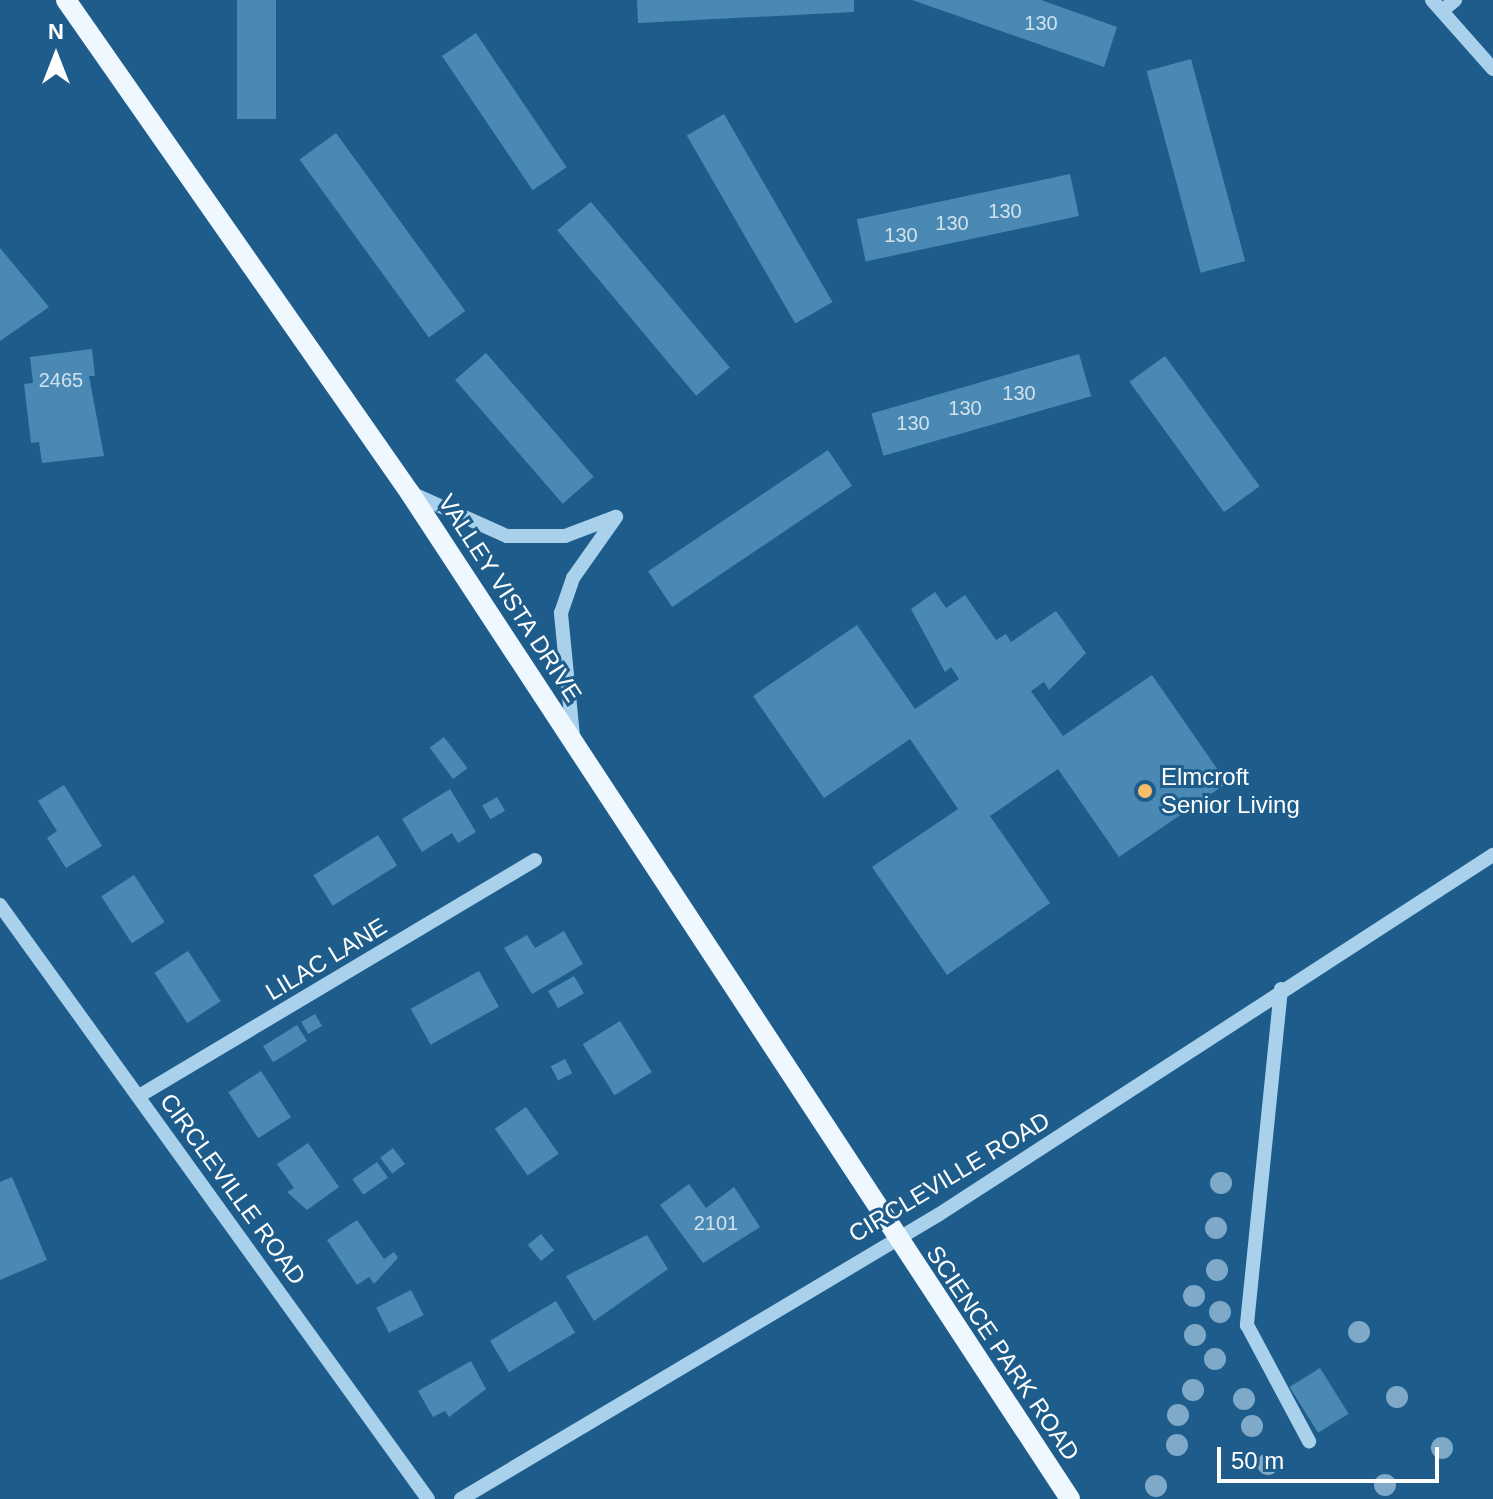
<!DOCTYPE html>
<style>
body{margin:0}
#map{position:relative;width:1493px;height:1499px;overflow:hidden;background:#1e5d8b;font-family:Helvetica,sans-serif}
div>[style]{position:absolute}
.building>*{inset:0;background:#4a89b4;transform-origin:0 0}
.minor>*{height:14px;margin:-7px;padding:0 7px;transform-origin:7px;border-radius:7px;background:#aad1ec}
.major>*{height:20px;margin:-10px;padding:0 10px;transform-origin:10px;border-radius:10px;background:#eff7ff}
.trees>*{width:22px;height:22px;margin:-11px;border-radius:50%;background:#7fa9c8}
.dots>*{width:22px;height:22px;translate:-50% -50%;box-sizing:border-box;border:4px solid #1e5d8b;border-radius:50%}
span{translate:-50% -50%;white-space:nowrap;text-align:center;line-height:1.15;-webkit-text-stroke:6px #1e5d8b;paint-order:stroke}
.number-label{font-size:20px;color:#d2e2ec}
.number-label span{-webkit-text-stroke-width:0}
.street-label{font-size:24px;color:#fff}
.poi-label{font-size:24px;color:#fff}
.left{translate:0 -50%;text-align:left}
.north{position:absolute;left:16px;top:16px;width:80px;height:80px;-webkit-text-stroke:6px #1e5d8b;paint-order:stroke;rotate:0deg;font-size:22px;font-weight:700;line-height:32px;text-align:center;color:#fff}
.north::after{content:'';display:block;margin:auto;width:28px;height:36px;background:#fff;clip-path:polygon(50% 0,100% 100%,50% 72%,0 100%)}
.scale{position:absolute;left:1217px;top:1447px;width:222px;height:36px;box-sizing:border-box;border:4px solid #fff;border-top:0;padding-left:10px;font-size:24px;line-height:28px;white-space:nowrap;color:#fff;-webkit-text-stroke:6px #1e5d8b;paint-order:stroke}
</style>
<div id="map">
<div class="building">
<div style="left:237px;top:0;width:39px;height:119px"></div>
<div style="clip-path:polygon(637px 0,854px 0,854px 12px,638px 23px)"></div>
<div style="clip-path:polygon(912px 0,1041px 0,1117px 27px,1104px 67px)"></div>
<div style="left:476px;top:33px;width:162px;height:41px;rotate:56deg"></div>
<div style="left:1191px;top:59px;width:209px;height:46px;rotate:75deg"></div>
<div style="left:724px;top:114px;width:217px;height:43px;rotate:60deg"></div>
<div style="left:336px;top:133px;width:220px;height:45px;rotate:54deg"></div>
<div style="left:1070px;top:174px;width:43px;height:218px;rotate:78deg"></div>
<div style="left:591px;top:202px;width:216px;height:44px;rotate:50deg"></div>
<div style="clip-path:polygon(0 248px,49px 307px,0 341px)"></div>
<div style="clip-path:polygon(92px 349px,95px 376px,89px 376px,104px 456px,42px 463px,39px 442px,31px 443px,24px 384px,33px 383px,30px 357px)"></div>
<div style="left:486px;top:353px;width:164px;height:41px;rotate:49deg"></div>
<div style="left:1079px;top:354px;width:44px;height:216px;rotate:74deg"></div>
<div style="left:1165px;top:356px;width:161px;height:44px;rotate:54deg"></div>
<div style="left:828px;top:450px;width:43px;height:217px;rotate:56deg"></div>
<div style="clip-path:polygon(935px 592px,946px 608px,965px 595px,996px 640px,1006px 634px,1011px 642px,1056px 611px,1086px 653px,1049px 690px,1044px 682px,1031px 691px,1063px 736px,1152px 675px,1227px 783px,1119px 857px,1058px 769px,990px 816px,1050px 903px,947px 975px,872px 867px,958px 809px,910px 739px,824px 798px,753px 696px,857px 625px,915px 709px,959px 679px,951px 667px,945px 672px,911px 609px)"></div>
<div style="left:444px;top:737px;width:39px;height:18px;rotate:53deg"></div>
<div style="clip-path:polygon(64px 785px,102px 846px,66px 868px,47px 838px,57px 831px,38px 801px)"></div>
<div style="clip-path:polygon(450px 789px,476px 832px,458px 843px,452px 833px,422px 852px,402px 819px)"></div>
<div style="left:497px;top:797px;width:16px;height:17px;rotate:60deg"></div>
<div style="left:378px;top:835px;width:36px;height:76px;rotate:58deg"></div>
<div style="left:134px;top:875px;width:56px;height:39px;rotate:57deg"></div>
<div style="clip-path:polygon(564px 931px,583px 964px,532px 994px,504px 948px,527px 935px,535px 948px)"></div>
<div style="left:188px;top:951px;width:60px;height:40px;rotate:57deg"></div>
<div style="left:479px;top:971px;width:41px;height:78px;rotate:61deg"></div>
<div style="left:574px;top:976px;width:20px;height:30px;rotate:60deg"></div>
<div style="left:315px;top:1014px;width:14px;height:16px;rotate:60deg"></div>
<div style="left:620px;top:1021px;width:60px;height:44px;rotate:58deg"></div>
<div style="left:297px;top:1025px;width:19px;height:40px;rotate:58deg"></div>
<div style="left:565px;top:1059px;width:16px;height:16px;rotate:63deg"></div>
<div style="left:261px;top:1071px;width:55px;height:39px;rotate:57deg"></div>
<div style="left:526px;top:1107px;width:57px;height:38px;rotate:55deg"></div>
<div style="clip-path:polygon(308px 1143px,339px 1187px,307px 1210px,287px 1192px,294px 1188px,277px 1164px)"></div>
<div style="left:393px;top:1148px;width:20px;height:16px;rotate:53deg"></div>
<div style="left:377px;top:1162px;width:19px;height:30px;rotate:55deg"></div>
<div style="clip-path:polygon(12px 1177px,47px 1260px,0 1280px,0 1182px)"></div>
<div style="clip-path:polygon(689px 1184px,706px 1208px,734px 1187px,760px 1227px,703px 1263px,660px 1205px)"></div>
<div style="clip-path:polygon(357px 1220px,384px 1259px,394px 1252px,398px 1258px,374px 1284px,369px 1277px,357px 1285px,327px 1240px)"></div>
<div style="left:541px;top:1234px;width:21px;height:17px;rotate:51deg"></div>
<div style="clip-path:polygon(647px 1235px,668px 1269px,594px 1321px,566px 1276px)"></div>
<div style="left:411px;top:1290px;width:28px;height:39px;rotate:63deg"></div>
<div style="left:556px;top:1301px;width:37px;height:77px;rotate:59deg"></div>
<div style="clip-path:polygon(471px 1361px,486px 1389px,449px 1417px,445px 1411px,433px 1417px,418px 1391px)"></div>
<div style="left:1320px;top:1368px;width:54px;height:36px;rotate:58deg"></div>
</div>
<div class="minor">
<div style="left:1432px;top:0;width:92px;rotate:48.5deg"></div>
<div style="left:1442px;top:11px;width:17px;rotate:-40deg"></div>
<div style="left:413px;top:494px;width:103px;rotate:24.1deg"></div>
<div style="left:507px;top:536px;width:58px"></div>
<div style="left:565px;top:536px;width:53px;rotate:-20.8deg"></div>
<div style="left:573px;top:736px;width:124px;rotate:-95.6deg"></div>
<div style="left:561px;top:613px;width:37px;rotate:-71deg"></div>
<div style="left:573px;top:578px;width:75px;rotate:-54.8deg"></div>
<div style="left:0;top:905px;width:732px;rotate:54.23deg"></div>
<div style="left:1281px;top:989px;width:338px;rotate:95.8deg"></div>
<div style="left:1247px;top:1325px;width:132px;rotate:61.9deg"></div>
<div style="left:139px;top:1096px;width:461px;rotate:-30.8deg"></div>
<div style="left:461px;top:1499px;width:555px;rotate:-30.77deg"></div>
<div style="left:938px;top:1215px;width:662px;rotate:-32.97deg"></div>
</div>
<div class="major">
<div style="left:66px;top:0;width:601px;rotate:55.09deg"></div>
<div style="left:410px;top:493px;width:1203px;rotate:56.73deg"></div>
</div>
<div class="trees">
<div style="left:1221px;top:1183px"></div>
<div style="left:1216px;top:1228px"></div>
<div style="left:1217px;top:1270px"></div>
<div style="left:1194px;top:1296px"></div>
<div style="left:1220px;top:1312px"></div>
<div style="left:1359px;top:1332px"></div>
<div style="left:1195px;top:1335px"></div>
<div style="left:1215px;top:1359px"></div>
<div style="left:1193px;top:1390px"></div>
<div style="left:1397px;top:1397px"></div>
<div style="left:1244px;top:1399px"></div>
<div style="left:1178px;top:1415px"></div>
<div style="left:1252px;top:1426px"></div>
<div style="left:1177px;top:1445px"></div>
<div style="left:1442px;top:1448px"></div>
<div style="left:1268px;top:1464px"></div>
<div style="left:1385px;top:1485px"></div>
<div style="left:1156px;top:1486px"></div>
</div>
<div class="dots">
<div style="left:1145px;top:791px;background:#fbbc69"></div>
</div>
<div class="number-label">
<span style="left:1041px;top:23px">130</span>
<span style="left:1005px;top:211px">130</span>
<span style="left:952px;top:223px">130</span>
<span style="left:901px;top:235px">130</span>
<span style="left:61px;top:380px">2465</span>
<span style="left:1019px;top:393px">130</span>
<span style="left:965px;top:408px">130</span>
<span style="left:913px;top:423px">130</span>
<span style="left:716px;top:1223px">2101</span>
</div>
<div class="street-label">
<span style="left:510px;top:598px;rotate:57deg">VALLEY VISTA DRIVE</span>
<span style="left:326px;top:959px;rotate:-31deg">LILAC LANE</span>
<span style="left:949px;top:1177px;rotate:-31deg">CIRCLEVILLE ROAD</span>
<span style="left:233px;top:1189px;rotate:54deg">CIRCLEVILLE ROAD</span>
<span style="left:1003px;top:1353px;rotate:56deg">SCIENCE PARK ROAD</span>
</div>
<div class="poi-label">
<span class="left" style="left:1161px;top:791px">Elmcroft<br>Senior Living</span>
</div>
<div class="north">N</div>
<div class="scale">50 m</div>
</div>
